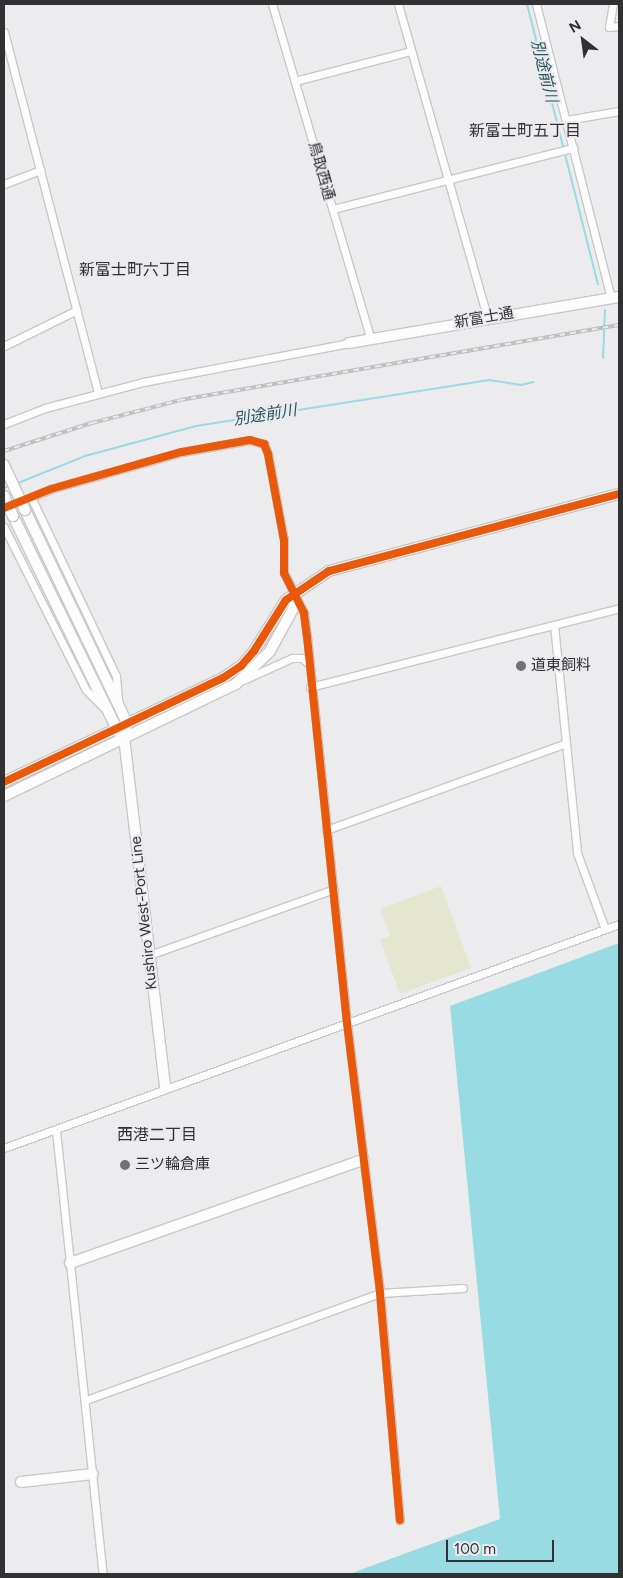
<!DOCTYPE html>
<meta charset="utf-8">
<style>
body{margin:0}
#map{position:relative;width:623px;height:1578px;overflow:hidden;background:#ececee;font-family:Figtree,"Noto Sans JP",sans-serif}
div>[style]{position:absolute}
.green>*{inset:0;background:#e5e6cf}
.water>*{inset:0;background:#98dbe2}
.stream>*{height:2px;margin:-1px;padding:0 1px;transform-origin:1px;border-radius:1px;background:#98dbe2}
.roads{filter:drop-shadow(1px 0 #c8c8c9) drop-shadow(-1px 0 #c8c8c9) drop-shadow(0 1px #c8c8c9) drop-shadow(0 -1px #c8c8c9)}
.street>*{height:7px;margin:-3.5px;padding:0 3.5px;transform-origin:3.5px;border-radius:3.5px;background:#fcfcfc}
.secondary>*{height:10px;margin:-5px;padding:0 5px;transform-origin:5px;border-radius:5px;background:#fcfcfc}
.rail>*{height:4px;margin-top:-2px;transform-origin:0;background:repeating-linear-gradient(90deg,#ebebef 0 5.5px,#bdbdbe 0 11px);box-sizing:border-box;border-block:1px solid #bdbdbe}
.bridges{filter:drop-shadow(1px 0 #c8c8c9) drop-shadow(-1px 0 #c8c8c9) drop-shadow(0 1px #c8c8c9) drop-shadow(0 -1px #c8c8c9)}
.secondary-bridge>*{height:10px;margin:-5px;padding:0 5px;transform-origin:5px;border-radius:5px;background:#fcfcfc}
.cycleway>*{height:8px;margin:-4px;padding:0 4px;transform-origin:4px;border-radius:4px;background:#e8590c}
.dots>*{width:14px;height:14px;translate:-50% -50%;box-sizing:border-box;border:2px solid #ebebef;border-radius:50%}
span{translate:-50% -50%;white-space:nowrap;text-align:center;line-height:1.15;-webkit-text-stroke:4px #ebebef;paint-order:stroke}
.street-label{font-size:15px;color:#313133}
.poi-label{font-size:15px;color:#313133}
.left{translate:0 -50%;text-align:left}
.water-label{font-size:16px;color:#295559;font-style:italic}
.neighbourhood-label{font-size:16px;color:#313133}
.frame{position:absolute;inset:0;border:5px solid #313133;pointer-events:none}
.north{position:absolute;left:558px;top:15px;width:50px;height:50px;-webkit-text-stroke:4px #ebebef;paint-order:stroke;rotate:330deg;font-size:14px;font-weight:700;line-height:20px;text-align:center;color:#313133}
.north::after{content:'';display:block;margin:auto;width:18px;height:22px;background:#313133;clip-path:polygon(50% 0,100% 100%,50% 72%,0 100%)}
.scale{position:absolute;left:446px;top:1540px;width:108px;height:22px;box-sizing:border-box;border:2px solid #313133;border-top:0;padding-left:6px;font-size:15px;line-height:18px;white-space:nowrap;color:#313133;-webkit-text-stroke:4px #ebebef;paint-order:stroke}
</style>
<div id="map">
<div class="green">
<div style="clip-path:polygon(441px 886px,471px 968px,400px 994px,380px 940px,390px 936px,380px 909px)"></div>
</div>
<div class="water">
<div style="clip-path:polygon(619px 943px,619px 1574px,349px 1574px,500px 1519px,450px 1006px)"></div>
</div>
<div class="stream">
<div style="left:527px;top:4px;width:289px;rotate:75.8deg"></div>
<div style="left:603px;top:358px;width:48px;rotate:-87.6deg"></div>
<div style="left:18px;top:483px;width:72px;rotate:-21.9deg"></div>
<div style="left:85px;top:456px;width:115px;rotate:-15.1deg"></div>
<div style="left:196px;top:426px;width:297px;rotate:-8.9deg"></div>
<div style="left:489px;top:380px;width:32px;rotate:9deg"></div>
<div style="left:521px;top:385px;width:13px;rotate:-13deg"></div>
<div style="left:4px;top:488px;width:8px;rotate:-23deg"></div>
</div>
<div class="roads">
<div class="street">
<div style="left:272px;top:4px;width:348px;rotate:73.6deg"></div>
<div style="left:398px;top:4px;width:325px;rotate:74.1deg"></div>
<div style="left:536px;top:4px;width:303px;rotate:75.7deg"></div>
<div style="left:613px;top:4px;width:23px;rotate:100deg"></div>
<div style="left:609px;top:27px;width:10px;rotate:-6deg"></div>
<div style="left:4px;top:32px;width:374px;rotate:75.4deg"></div>
<div style="left:295px;top:81px;width:120px;rotate:-14.5deg"></div>
<div style="left:566px;top:120px;width:54px;rotate:-9.6deg"></div>
<div style="left:4px;top:184px;width:39px;rotate:-21deg"></div>
<div style="left:333px;top:209px;width:248px;rotate:-14.3deg"></div>
<div style="left:4px;top:346px;width:81px;rotate:-26.3deg"></div>
<div style="left:4px;top:424px;width:44px;rotate:-21.3deg"></div>
<div style="left:45px;top:408px;width:101px;rotate:-14.9deg"></div>
<div style="left:143px;top:382px;width:210px;rotate:-10.7deg"></div>
<div style="left:31px;top:497px;width:198px;rotate:64.6deg"></div>
<div style="left:116px;top:676px;width:25px;rotate:85deg"></div>
<div style="left:4px;top:508px;width:51px;rotate:-22deg"></div>
<div style="left:51px;top:489px;width:136px;rotate:-15.8deg"></div>
<div style="left:182px;top:452px;width:69px;rotate:-10deg"></div>
<div style="left:250px;top:440px;width:15px;rotate:16deg"></div>
<div style="left:264px;top:444px;width:11px;rotate:68deg"></div>
<div style="left:268px;top:454px;width:87px;rotate:79.5deg"></div>
<div style="left:284px;top:540px;width:33px;rotate:90deg"></div>
<div style="left:284px;top:573px;width:45px;rotate:63.4deg"></div>
<div style="left:304px;top:613px;width:23px;rotate:83deg"></div>
<div style="left:307px;top:636px;width:389px;rotate:84.1deg"></div>
<div style="left:347px;top:1023px;width:272px;rotate:83deg"></div>
<div style="left:380px;top:1293px;width:228px;rotate:85deg"></div>
<div style="left:4px;top:527px;width:182px;rotate:63.3deg"></div>
<div style="left:86px;top:690px;width:27px;rotate:45deg"></div>
<div style="left:554px;top:625px;width:229px;rotate:84.2deg"></div>
<div style="left:577px;top:853px;width:81px;rotate:69.8deg"></div>
<div style="left:243px;top:680px;width:54px;rotate:-24.2deg"></div>
<div style="left:292px;top:658px;width:10px"></div>
<div style="left:302px;top:658px;width:9px;rotate:41deg"></div>
<div style="left:310px;top:687px;width:319px;rotate:-14.3deg"></div>
<div style="left:326px;top:830px;width:255px;rotate:-19.9deg"></div>
<div style="left:149px;top:955px;width:196px;rotate:-19.6deg"></div>
<div style="left:56px;top:1130px;width:446px;rotate:84deg"></div>
<div style="left:4px;top:1148px;width:655px;rotate:-20.01deg"></div>
<div style="left:86px;top:1400px;width:313px;rotate:-20deg"></div>
<div style="left:380px;top:1293px;width:83px;rotate:-3.4deg"></div>
</div>
<div class="secondary">
<div style="left:349px;top:343px;width:274px;rotate:-9.7deg"></div>
<div style="left:25px;top:510px;width:236px;rotate:64.4deg"></div>
<div style="left:127px;top:723px;width:14px;rotate:102deg"></div>
<div style="left:124px;top:737px;width:353px;rotate:83.3deg"></div>
<div style="left:13px;top:516px;width:242px;rotate:64deg"></div>
<div style="left:4px;top:782px;width:242px;rotate:-25.4deg"></div>
<div style="left:223px;top:678px;width:22px;rotate:-34deg"></div>
<div style="left:241px;top:666px;width:20px;rotate:-49deg"></div>
<div style="left:254px;top:651px;width:60px;rotate:-57.9deg"></div>
<div style="left:286px;top:600px;width:52px;rotate:-34deg"></div>
<div style="left:329px;top:571px;width:300px;rotate:-14.9deg"></div>
<div style="left:4px;top:796px;width:258px;rotate:-25.8deg"></div>
<div style="left:236px;top:684px;width:47px;rotate:-44.1deg"></div>
<div style="left:270px;top:651px;width:50px;rotate:-61.4deg"></div>
<div style="left:294px;top:607px;width:11px;rotate:-80deg"></div>
<div style="left:70px;top:1263px;width:311px;rotate:-19.4deg"></div>
<div style="left:21px;top:1482px;width:72px;rotate:-6.3deg"></div>
</div>
</div>
<div class="rail">
<div style="left:4px;top:451px;width:92px;rotate:-17.7deg"></div>
<div style="left:92px;top:423px;width:91px;rotate:-14.6deg"></div>
<div style="left:180px;top:400px;width:445px;rotate:-9.7deg"></div>
</div>
<div class="bridges">
<div class="secondary-bridge">
<div style="left:4px;top:465px;width:50px;rotate:65deg"></div>
<div style="left:4px;top:496px;width:22px;rotate:66deg"></div>
</div>
</div>
<div class="cycleway">
<div style="left:4px;top:508px;width:51px;rotate:-22deg"></div>
<div style="left:51px;top:489px;width:136px;rotate:-15.8deg"></div>
<div style="left:182px;top:452px;width:69px;rotate:-10deg"></div>
<div style="left:250px;top:440px;width:15px;rotate:16deg"></div>
<div style="left:264px;top:444px;width:11px;rotate:68deg"></div>
<div style="left:268px;top:454px;width:87px;rotate:79.5deg"></div>
<div style="left:284px;top:540px;width:33px;rotate:90deg"></div>
<div style="left:284px;top:573px;width:45px;rotate:63.4deg"></div>
<div style="left:304px;top:613px;width:23px;rotate:83deg"></div>
<div style="left:307px;top:636px;width:389px;rotate:84.1deg"></div>
<div style="left:347px;top:1023px;width:272px;rotate:83deg"></div>
<div style="left:380px;top:1293px;width:228px;rotate:85deg"></div>
<div style="left:4px;top:782px;width:242px;rotate:-25.4deg"></div>
<div style="left:223px;top:678px;width:22px;rotate:-34deg"></div>
<div style="left:241px;top:666px;width:20px;rotate:-49deg"></div>
<div style="left:254px;top:651px;width:60px;rotate:-57.9deg"></div>
<div style="left:286px;top:600px;width:52px;rotate:-34deg"></div>
<div style="left:329px;top:571px;width:300px;rotate:-14.9deg"></div>
</div>
<div class="dots">
<div style="left:521px;top:666px;background:#727274"></div>
<div style="left:125px;top:1165px;background:#727274"></div>
</div>
<div class="street-label">
<span style="left:321px;top:171px;rotate:74deg">鳥取西通</span>
<span style="left:484px;top:318px;rotate:-10deg">新富士通</span>
<span style="left:144px;top:913px;rotate:-96deg">Kushiro West-Port Line</span>
</div>
<div class="poi-label">
<span class="left" style="left:531px;top:666px">道東飼料</span>
<span class="left" style="left:135px;top:1165px">三ツ輪倉庫</span>
</div>
<div class="water-label">
<span style="left:544px;top:71px;rotate:76deg">別途前川</span>
<span style="left:265px;top:415px;rotate:-9deg">別途前川</span>
</div>
<div class="neighbourhood-label">
<span style="left:525px;top:131px">新富士町五丁目</span>
<span style="left:135px;top:270px">新富士町六丁目</span>
<span style="left:157px;top:1135px">西港二丁目</span>
</div>
<div class="frame"></div>
<div class="north">N</div>
<div class="scale">100 m</div>
</div>
